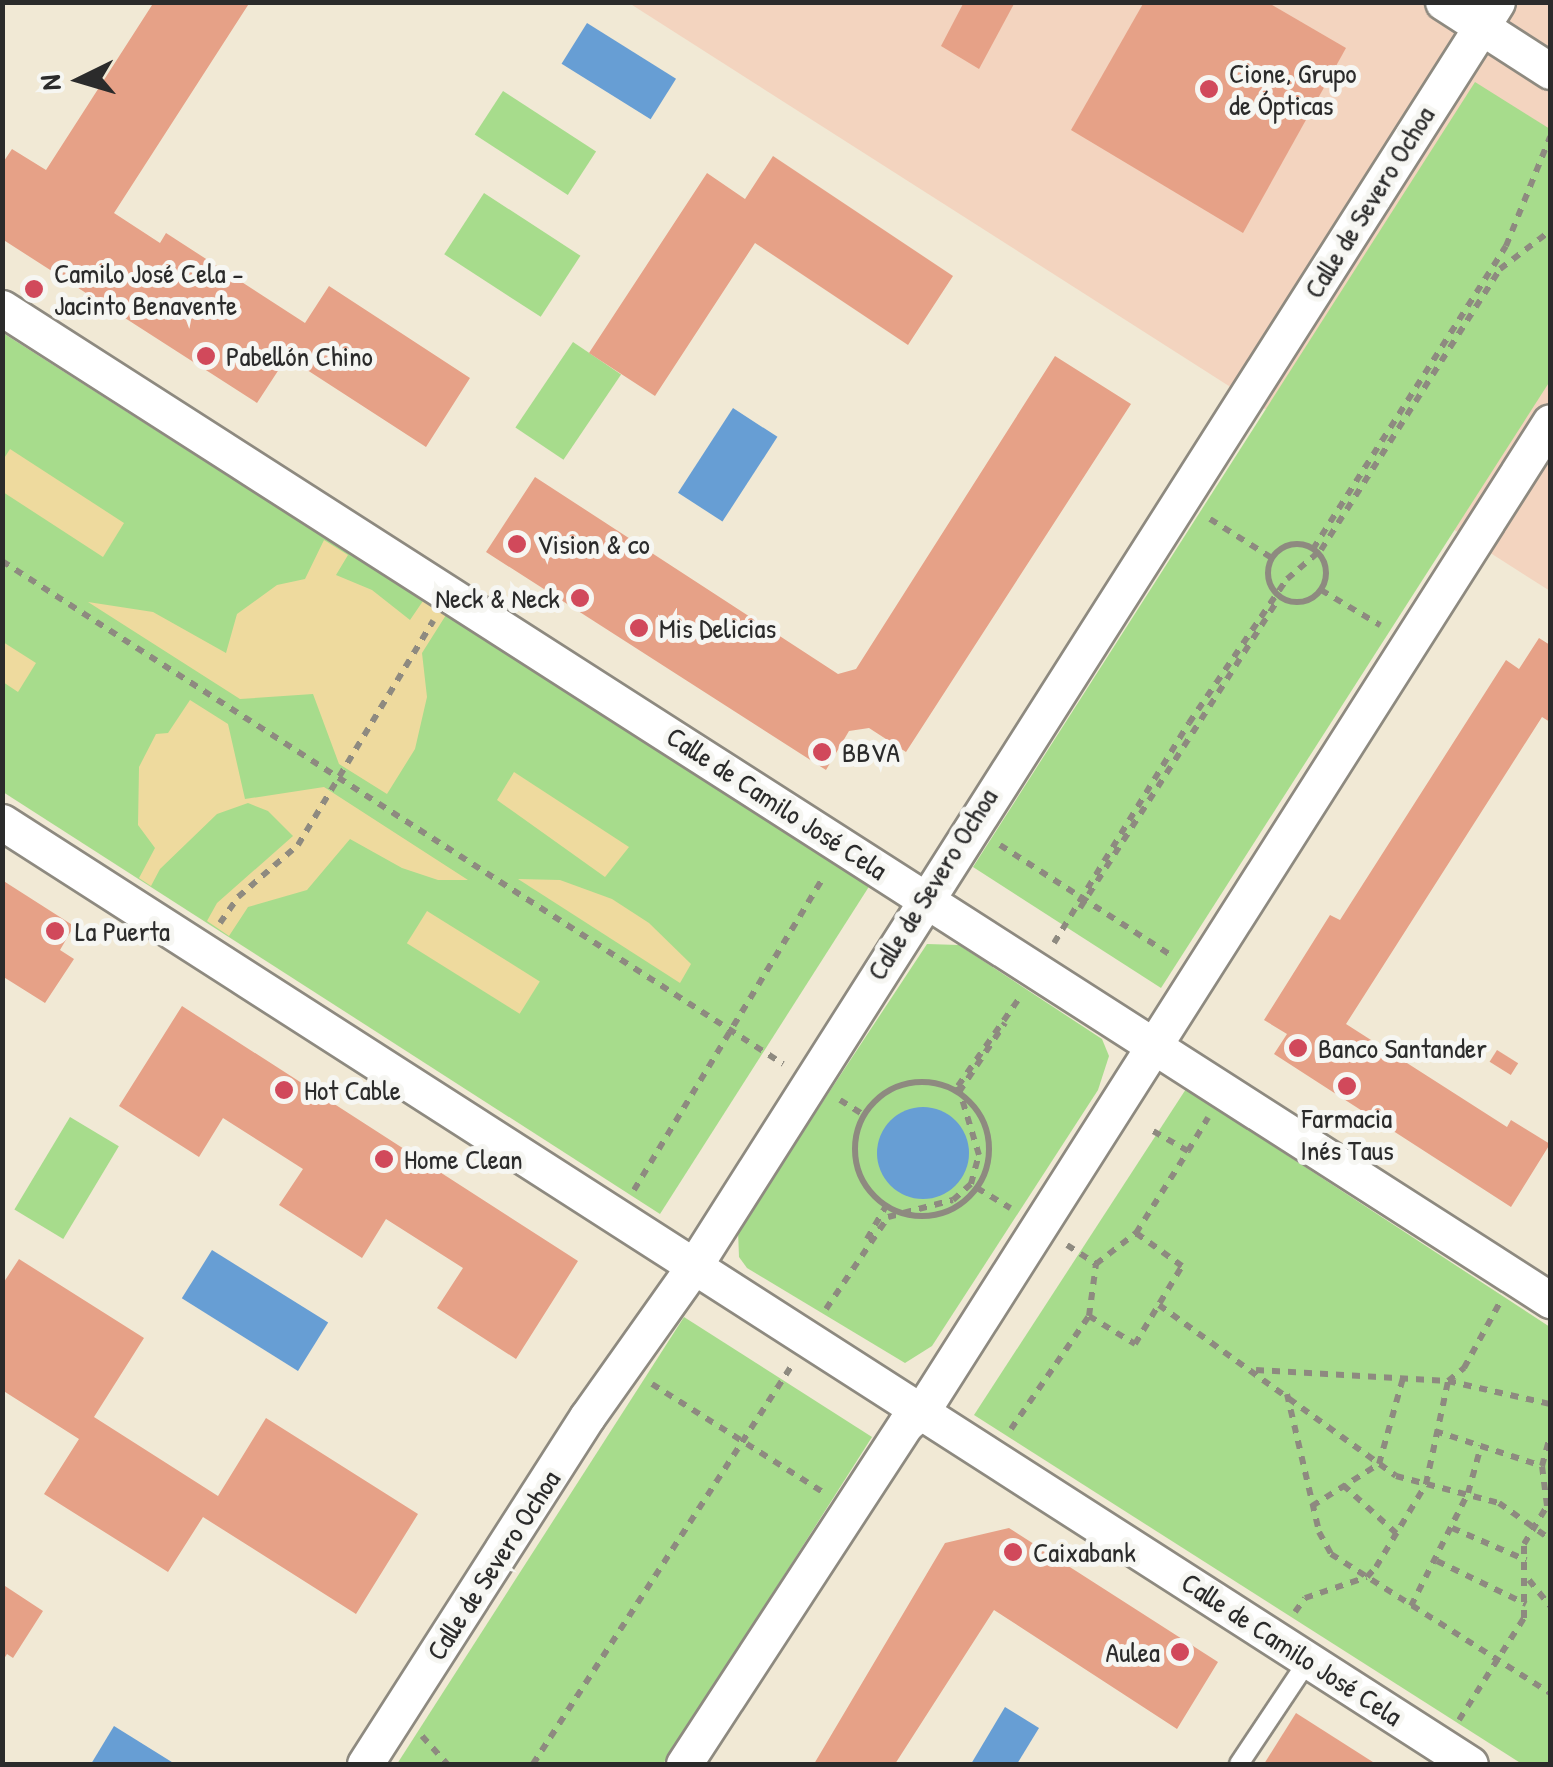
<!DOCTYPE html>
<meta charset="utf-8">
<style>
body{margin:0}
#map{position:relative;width:1553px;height:1767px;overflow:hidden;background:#f1e9d5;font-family:"Patrick Hand",sans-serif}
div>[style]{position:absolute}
.built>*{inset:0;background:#f3d4bf}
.green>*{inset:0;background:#a7dc8c;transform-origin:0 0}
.sand>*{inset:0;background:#eeda9e;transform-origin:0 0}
.water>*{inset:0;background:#679ed4;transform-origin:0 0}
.round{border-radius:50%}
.building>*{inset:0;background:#e6a187;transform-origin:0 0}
.path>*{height:6px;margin-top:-3px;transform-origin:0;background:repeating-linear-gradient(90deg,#8e8a80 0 8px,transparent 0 16px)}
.path>.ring{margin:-3px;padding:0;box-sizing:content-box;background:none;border:6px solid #8e8a80;border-radius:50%}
.roads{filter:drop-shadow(2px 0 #8e8a80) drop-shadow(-2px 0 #8e8a80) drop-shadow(0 2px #8e8a80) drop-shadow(0 -2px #8e8a80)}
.service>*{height:18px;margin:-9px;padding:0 9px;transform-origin:9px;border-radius:9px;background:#fff}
.minor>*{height:35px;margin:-17.5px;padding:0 17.5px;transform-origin:17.5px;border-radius:17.5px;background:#fff}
.dots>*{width:28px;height:28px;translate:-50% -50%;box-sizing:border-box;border:5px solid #f6f6f2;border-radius:50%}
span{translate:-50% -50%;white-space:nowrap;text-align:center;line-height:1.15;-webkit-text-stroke:10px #f6f6f2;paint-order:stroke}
.poi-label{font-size:28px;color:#2b2b2b}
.left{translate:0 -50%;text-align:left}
.right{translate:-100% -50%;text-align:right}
.street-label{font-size:28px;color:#2b2b2b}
.frame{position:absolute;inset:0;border:5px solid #2b2b2b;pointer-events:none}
.north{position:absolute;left:30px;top:30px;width:100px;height:100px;-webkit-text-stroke:8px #f6f6f2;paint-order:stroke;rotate:265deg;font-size:28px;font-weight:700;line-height:40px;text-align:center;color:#2b2b2b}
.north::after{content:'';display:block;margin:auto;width:35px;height:45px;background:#2b2b2b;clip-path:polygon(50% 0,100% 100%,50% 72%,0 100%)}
</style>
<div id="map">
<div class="built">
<div style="clip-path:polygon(629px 3px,1550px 3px,1550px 591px)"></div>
</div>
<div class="green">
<div style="clip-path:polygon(1475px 82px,1550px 129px,1550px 381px,1161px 988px,973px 867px)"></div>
<div style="left:503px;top:91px;width:111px;height:52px;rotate:33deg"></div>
<div style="left:484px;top:193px;width:115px;height:73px;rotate:33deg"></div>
<div style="clip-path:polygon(3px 333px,870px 885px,660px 1214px,3px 792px)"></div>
<div style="left:573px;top:342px;width:58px;height:103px;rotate:34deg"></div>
<div style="clip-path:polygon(927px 944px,959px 945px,1102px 1039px,1109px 1056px,1098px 1090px,932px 1346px,905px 1363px,747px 1268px,739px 1257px,738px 1230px)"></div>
<div style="clip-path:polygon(1186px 1089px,1550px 1327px,1550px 1764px,1522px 1764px,974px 1415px)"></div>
<div style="left:70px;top:1117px;width:57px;height:108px;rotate:31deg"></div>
<div style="clip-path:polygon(684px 1317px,872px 1437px,701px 1706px,663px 1764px,397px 1764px)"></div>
</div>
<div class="sand">
<div style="clip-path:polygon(10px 449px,124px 523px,103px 557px,3px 492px,3px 460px)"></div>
<div style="clip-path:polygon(324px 540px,348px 555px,336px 575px,372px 590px,410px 620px,423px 601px,446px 615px,422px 653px,427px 697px,415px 749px,387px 794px,339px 764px,313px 694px,240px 699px,88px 602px,153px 612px,226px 653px,237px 614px,277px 585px,305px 579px)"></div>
<div style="clip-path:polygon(3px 642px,36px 663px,18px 692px,3px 682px)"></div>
<div style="clip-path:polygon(190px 700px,228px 724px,245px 799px,324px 787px,468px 880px,438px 880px,402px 868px,350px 839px,307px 890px,248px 907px,229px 936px,207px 921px,217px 903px,293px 836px,268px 811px,248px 803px,217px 814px,160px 869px,151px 886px,139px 878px,155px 848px,138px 825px,139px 767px,156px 734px,168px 733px)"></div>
<div style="clip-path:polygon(514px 772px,629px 847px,605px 877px,497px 800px)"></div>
<div style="clip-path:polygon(518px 879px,560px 880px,612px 899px,649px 923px,691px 964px,680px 983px)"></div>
<div style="left:427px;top:911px;width:133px;height:38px;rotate:32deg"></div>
</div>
<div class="water">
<div style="left:587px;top:23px;width:105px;height:48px;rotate:32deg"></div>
<div style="left:733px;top:408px;width:53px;height:101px;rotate:33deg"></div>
<div class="round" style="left:877px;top:1107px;width:92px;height:92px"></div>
<div style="left:212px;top:1250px;width:137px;height:57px;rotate:32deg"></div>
<div style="clip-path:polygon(1005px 1707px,1039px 1728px,1017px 1764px,971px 1764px)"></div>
<div style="clip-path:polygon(114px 1726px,175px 1764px,91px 1764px)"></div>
</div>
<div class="building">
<div style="clip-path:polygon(154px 2px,250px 2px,114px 213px,160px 243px,166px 233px,305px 323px,329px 286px,470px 378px,426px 447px,287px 357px,257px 403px,2px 239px,2px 164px,12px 149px,46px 170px)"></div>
<div style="clip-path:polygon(964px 2px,1015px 2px,979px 69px,941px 46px)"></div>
<div style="clip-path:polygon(1144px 2px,1267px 2px,1346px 48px,1243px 233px,1071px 130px)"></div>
<div style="clip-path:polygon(773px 156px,953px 276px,908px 345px,755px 243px,655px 396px,589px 353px,707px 173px,745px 199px)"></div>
<div style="clip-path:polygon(1055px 356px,1131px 404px,906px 752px,869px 728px,849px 731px,826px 770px,486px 552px,535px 477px,838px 674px,856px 669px)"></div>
<div style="clip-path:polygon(1539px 638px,1550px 645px,1550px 722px,1542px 717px,1346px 1024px,1507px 1127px,1511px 1120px,1550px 1144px,1511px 1207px,1274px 1054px,1287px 1034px,1264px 1020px,1330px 915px,1340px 920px,1506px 660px,1519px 669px)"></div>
<div style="clip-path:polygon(2px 880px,74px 926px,60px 950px,74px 959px,45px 1003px,2px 976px)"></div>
<div style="clip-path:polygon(182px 1006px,578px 1261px,516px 1359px,437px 1308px,463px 1268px,386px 1219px,362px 1258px,279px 1205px,303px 1169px,223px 1118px,199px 1157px,119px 1106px)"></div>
<div style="left:1497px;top:1050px;width:25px;height:14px;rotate:32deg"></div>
<div style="clip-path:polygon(19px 1259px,144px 1338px,94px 1417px,218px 1496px,266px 1418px,418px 1514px,356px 1614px,203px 1517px,168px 1572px,44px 1494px,79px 1439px,2px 1390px,2px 1285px)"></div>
<div style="clip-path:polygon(1009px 1528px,1218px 1662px,1177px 1729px,994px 1610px,895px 1764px,814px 1764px,945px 1543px)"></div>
<div style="clip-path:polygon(2px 1584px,43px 1611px,13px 1658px,7px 1654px,2px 1662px)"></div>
<div style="clip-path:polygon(1296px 1713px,1376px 1764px,1264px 1764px)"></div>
</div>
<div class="path">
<div style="left:1210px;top:519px;width:73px;rotate:32.2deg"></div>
<div class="ring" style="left:1268px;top:544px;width:52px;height:52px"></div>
<div style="left:1313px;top:549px;width:359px;rotate:-57.5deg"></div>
<div style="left:1506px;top:246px;width:118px;rotate:-68deg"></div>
<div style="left:2px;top:561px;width:929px;rotate:32.78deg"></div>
<div style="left:1321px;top:590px;width:69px;rotate:30.7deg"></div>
<div style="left:1000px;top:845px;width:203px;rotate:32.8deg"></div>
<div style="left:1080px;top:908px;width:370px;rotate:-57.3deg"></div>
<div style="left:220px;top:923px;width:32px;rotate:-55deg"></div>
<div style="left:238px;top:897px;width:79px;rotate:-40.9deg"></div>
<div style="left:298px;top:845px;width:262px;rotate:-58.9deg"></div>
<div style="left:1054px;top:943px;width:258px;rotate:-58.5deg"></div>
<div style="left:1189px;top:723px;width:174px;rotate:-55.8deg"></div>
<div style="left:1287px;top:579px;width:45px;rotate:-40.5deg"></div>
<div style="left:1321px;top:550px;width:333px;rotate:-57.5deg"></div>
<div style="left:1500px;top:269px;width:63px;rotate:-37.2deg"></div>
<div class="ring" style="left:855px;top:1082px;width:128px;height:128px"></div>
<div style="left:959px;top:1092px;width:83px;rotate:-56.3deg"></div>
<div style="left:840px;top:1100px;width:28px;rotate:32deg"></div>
<div style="left:1188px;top:1151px;width:39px;rotate:-59deg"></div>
<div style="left:977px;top:1188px;width:39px;rotate:31deg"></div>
<div style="left:634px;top:1190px;width:367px;rotate:-58.8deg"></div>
<div style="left:867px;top:1239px;width:38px;rotate:-60deg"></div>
<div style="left:1067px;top:1245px;width:35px;rotate:33deg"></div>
<div style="left:1159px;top:1305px;width:292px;rotate:35.8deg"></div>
<div style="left:1396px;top:1476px;width:106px;rotate:14.7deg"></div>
<div style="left:1499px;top:1503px;width:62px;rotate:35.2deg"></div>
<div style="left:826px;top:1309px;width:111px;rotate:-56deg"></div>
<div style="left:888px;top:1217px;width:67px;rotate:-14.7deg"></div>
<div style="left:953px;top:1200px;width:24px;rotate:-42deg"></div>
<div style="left:971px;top:1184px;width:30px;rotate:-75deg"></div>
<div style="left:979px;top:1155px;width:72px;rotate:-106.9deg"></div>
<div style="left:958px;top:1086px;width:105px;rotate:-55.1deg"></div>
<div style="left:1089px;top:1316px;width:54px;rotate:31.3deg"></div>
<div style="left:1135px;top:1344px;width:91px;rotate:-58.9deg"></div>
<div style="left:1182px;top:1266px;width:57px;rotate:-144.3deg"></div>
<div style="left:1256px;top:1370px;width:192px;rotate:3.3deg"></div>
<div style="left:1448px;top:1381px;width:105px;rotate:12.7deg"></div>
<div style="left:652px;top:1384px;width:202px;rotate:32.3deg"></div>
<div style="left:1287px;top:1394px;width:142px;rotate:76.9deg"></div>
<div style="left:1319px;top:1532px;width:25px;rotate:61deg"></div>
<div style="left:1331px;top:1554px;width:259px;rotate:32.4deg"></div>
<div style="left:1011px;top:1429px;width:137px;rotate:-55.4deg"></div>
<div style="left:1089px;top:1316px;width:52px;rotate:-82.3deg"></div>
<div style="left:1096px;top:1264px;width:51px;rotate:-37.8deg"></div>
<div style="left:1136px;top:1233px;width:97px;rotate:-57.6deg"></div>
<div style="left:1188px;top:1151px;width:40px;rotate:-150.3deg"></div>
<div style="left:1435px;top:1431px;width:113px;rotate:18.1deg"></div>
<div style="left:1343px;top:1485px;width:72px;rotate:42.2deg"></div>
<div style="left:1312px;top:1506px;width:79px;rotate:-32.1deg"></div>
<div style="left:1379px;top:1464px;width:89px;rotate:-74.4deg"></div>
<div style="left:1452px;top:1528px;width:81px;rotate:23.4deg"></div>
<div style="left:1437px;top:1561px;width:99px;rotate:25.8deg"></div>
<div style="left:1529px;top:1580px;width:33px;rotate:51deg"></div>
<div style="left:1411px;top:1606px;width:127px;rotate:-63.2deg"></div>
<div style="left:1468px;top:1493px;width:49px;rotate:-74.5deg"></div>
<div style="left:1295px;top:1612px;width:17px;rotate:-54deg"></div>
<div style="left:1305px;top:1598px;width:65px;rotate:-18.7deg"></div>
<div style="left:1367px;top:1577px;width:13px;rotate:-48deg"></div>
<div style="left:1376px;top:1567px;width:97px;rotate:-58.9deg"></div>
<div style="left:1426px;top:1484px;width:105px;rotate:-77.9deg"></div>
<div style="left:1448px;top:1381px;width:21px;rotate:-39deg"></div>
<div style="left:1464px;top:1368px;width:73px;rotate:-61.3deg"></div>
<div style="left:1459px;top:1720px;width:121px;rotate:-57.5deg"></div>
<div style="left:1524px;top:1618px;width:74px;rotate:-90deg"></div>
<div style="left:1524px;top:1544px;width:44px;rotate:-58.8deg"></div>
<div style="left:1547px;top:1506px;width:40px;rotate:-97.1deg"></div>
<div style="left:1542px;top:1466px;width:30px;rotate:-75deg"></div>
<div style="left:422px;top:1736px;width:38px;rotate:48deg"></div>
<div style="left:533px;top:1764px;width:474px;rotate:-57deg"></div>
</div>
<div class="roads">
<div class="service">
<div style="left:1239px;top:1764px;width:126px;rotate:-56.3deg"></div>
</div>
<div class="minor">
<div style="left:1443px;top:2px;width:127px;rotate:32.8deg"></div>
<div style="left:2px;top:308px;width:1839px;rotate:32.65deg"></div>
<div style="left:2px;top:822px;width:1744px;rotate:32.69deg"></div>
<div style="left:365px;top:1764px;width:412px;rotate:-57.4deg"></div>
<div style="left:587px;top:1417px;width:185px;rotate:-54.7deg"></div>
<div style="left:694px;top:1266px;width:1497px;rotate:-57.57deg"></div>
<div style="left:684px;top:1764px;width:406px;rotate:-56.9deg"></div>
<div style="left:906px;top:1424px;width:23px;rotate:-41deg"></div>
<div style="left:923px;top:1409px;width:1169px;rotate:-57.57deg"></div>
</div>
</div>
<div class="dots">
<div style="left:1209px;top:89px;background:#d1495b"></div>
<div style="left:34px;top:289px;background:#d1495b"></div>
<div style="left:206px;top:356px;background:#d1495b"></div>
<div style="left:517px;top:544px;background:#d1495b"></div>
<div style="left:580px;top:598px;background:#d1495b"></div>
<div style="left:639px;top:628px;background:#d1495b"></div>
<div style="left:822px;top:752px;background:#d1495b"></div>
<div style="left:55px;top:931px;background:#d1495b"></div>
<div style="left:1298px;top:1048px;background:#d1495b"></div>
<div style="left:1347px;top:1086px;background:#d1495b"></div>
<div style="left:284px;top:1090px;background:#d1495b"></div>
<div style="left:384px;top:1159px;background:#d1495b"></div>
<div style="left:1013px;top:1552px;background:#d1495b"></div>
<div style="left:1180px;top:1652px;background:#d1495b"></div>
</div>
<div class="poi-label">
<span class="left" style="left:1229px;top:89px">Cione, Grupo<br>de Ópticas</span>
<span class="left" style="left:54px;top:289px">Camilo José Cela -<br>Jacinto Benavente</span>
<span class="left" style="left:226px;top:356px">Pabellón Chino</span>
<span class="left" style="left:537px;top:544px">Vision &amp; co</span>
<span class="right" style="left:560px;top:598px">Neck &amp; Neck</span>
<span class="left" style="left:659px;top:628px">Mis Delicias</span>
<span class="left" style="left:842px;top:752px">BBVA</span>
<span class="left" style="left:75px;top:931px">La Puerta</span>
<span class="left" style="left:1318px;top:1048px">Banco Santander</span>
<span class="left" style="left:304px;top:1090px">Hot Cable</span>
<span style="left:1347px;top:1134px">Farmacia<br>Inés Taus</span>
<span class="left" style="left:404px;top:1159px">Home Clean</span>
<span class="left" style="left:1033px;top:1552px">Caixabank</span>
<span class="right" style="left:1160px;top:1652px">Aulea</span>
</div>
<div class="street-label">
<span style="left:1369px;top:202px;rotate:-58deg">Calle de Severo Ochoa</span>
<span style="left:777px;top:803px;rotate:33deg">Calle de Camilo José Cela</span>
<span style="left:932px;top:884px;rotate:-58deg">Calle de Severo Ochoa</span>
<span style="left:493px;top:1565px;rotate:-57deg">Calle de Severo Ochoa</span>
<span style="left:1292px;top:1649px;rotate:33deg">Calle de Camilo José Cela</span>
</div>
<div class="frame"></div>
<div class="north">N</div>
</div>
